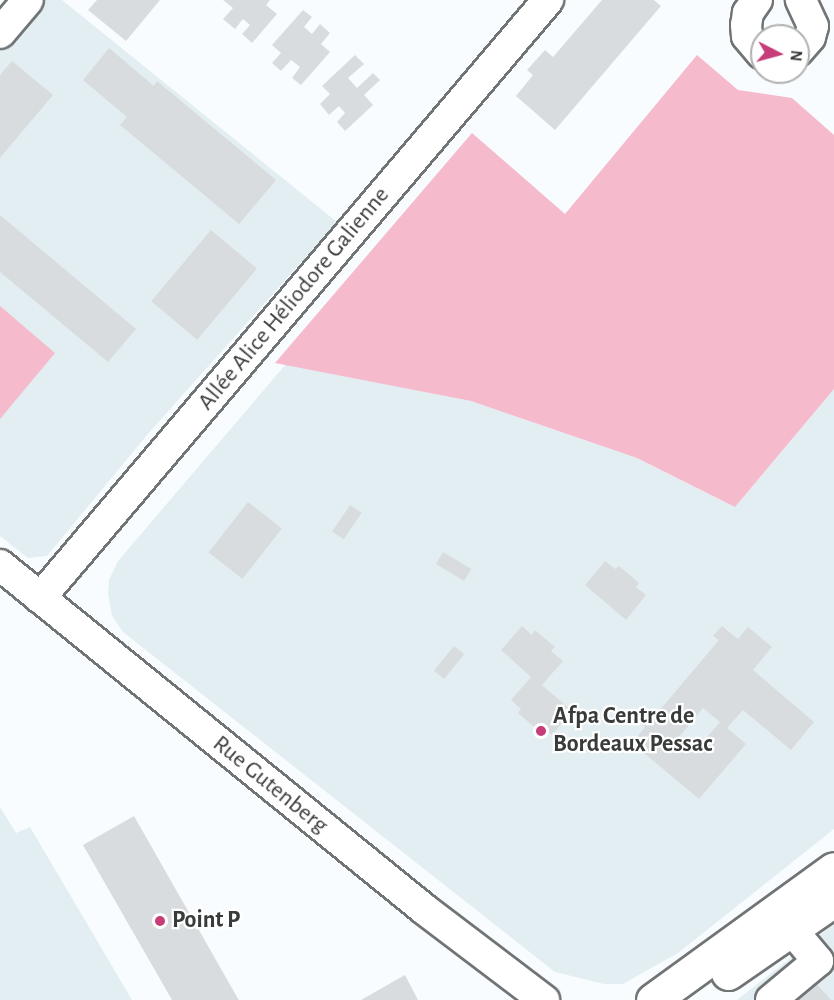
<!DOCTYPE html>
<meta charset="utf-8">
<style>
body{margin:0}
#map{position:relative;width:834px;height:1000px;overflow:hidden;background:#f8fcfe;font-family:"Alegreya Sans",sans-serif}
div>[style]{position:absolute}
.built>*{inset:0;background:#e3eef2}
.green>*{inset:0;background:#f6bacd}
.building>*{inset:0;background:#d9dcde;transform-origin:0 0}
.roads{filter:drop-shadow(2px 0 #717475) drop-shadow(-2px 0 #717475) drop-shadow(0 2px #717475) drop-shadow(0 -2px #717475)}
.minor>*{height:30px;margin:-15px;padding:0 15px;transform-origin:15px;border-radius:15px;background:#fff}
.major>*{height:33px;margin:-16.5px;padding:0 16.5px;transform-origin:16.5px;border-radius:16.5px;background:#fff}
.dots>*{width:16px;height:16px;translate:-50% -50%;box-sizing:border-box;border:3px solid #fff;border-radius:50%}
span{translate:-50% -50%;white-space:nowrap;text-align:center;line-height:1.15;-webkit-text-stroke:4.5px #fff;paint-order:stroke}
.street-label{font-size:24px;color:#393b3b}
.poi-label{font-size:24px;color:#393b3b;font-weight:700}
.left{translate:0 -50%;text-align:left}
.north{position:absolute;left:750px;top:24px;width:60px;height:60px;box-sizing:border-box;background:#fff;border:2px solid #b0b1b1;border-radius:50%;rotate:96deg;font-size:16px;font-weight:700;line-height:24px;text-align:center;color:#393b3b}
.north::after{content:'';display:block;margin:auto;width:21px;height:27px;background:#c63d78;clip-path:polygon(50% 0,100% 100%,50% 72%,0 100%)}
</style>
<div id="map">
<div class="built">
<div style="clip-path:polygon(41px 0,62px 0,337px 222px,147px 435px,47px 556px,28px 558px,0 536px,0 49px)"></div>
<div style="clip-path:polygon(286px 364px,471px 401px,637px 458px,735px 507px,834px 389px,834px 829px,678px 953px,623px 984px,604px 984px,555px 972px,123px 632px,112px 616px,108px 593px,109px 580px,118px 561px)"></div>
<div style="clip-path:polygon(0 807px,16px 833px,30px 827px,132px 1000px,0 1000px)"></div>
<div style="clip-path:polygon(834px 924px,834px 1000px,737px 1000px)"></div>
</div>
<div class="green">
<div style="clip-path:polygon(697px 55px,738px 90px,792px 98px,834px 135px,834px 389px,735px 507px,637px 458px,471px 401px,275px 363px,472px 133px,565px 214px)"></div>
<div style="clip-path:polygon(0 306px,55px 353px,0 419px)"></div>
</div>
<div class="building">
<div style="clip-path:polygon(97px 0,160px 0,126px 41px,88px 10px)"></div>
<div style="clip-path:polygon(223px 0,270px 0,266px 5px,277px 14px,252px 43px,242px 34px,250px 25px,243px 19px,235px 29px,223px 19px,233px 8px)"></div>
<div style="clip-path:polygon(602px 0,654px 0,661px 6px,555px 130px,516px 96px,533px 75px,527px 70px,545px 50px,553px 57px)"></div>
<div style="clip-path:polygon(303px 10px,312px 17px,304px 27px,312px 34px,320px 24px,330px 33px,321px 44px,330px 52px,301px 85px,292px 78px,300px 67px,291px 60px,281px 71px,272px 63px,281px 53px,272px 45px)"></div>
<div style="clip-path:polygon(109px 48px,154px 86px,157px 81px,276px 180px,239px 224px,120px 125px,127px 117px,83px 80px)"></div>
<div style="clip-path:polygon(355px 55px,364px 64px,348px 78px,357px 88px,373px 73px,380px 80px,364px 95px,373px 105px,345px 131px,337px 122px,345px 113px,339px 106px,329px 115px,320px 104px,330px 94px,322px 86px)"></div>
<div style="clip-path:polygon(12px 61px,53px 95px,0 158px,0 75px)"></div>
<div style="clip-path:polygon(0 215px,136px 329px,108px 362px,0 272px)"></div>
<div style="left:211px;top:230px;width:60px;height:93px;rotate:40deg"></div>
<div style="left:248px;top:502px;width:43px;height:64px;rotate:38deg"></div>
<div style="left:350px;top:505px;width:14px;height:32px;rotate:34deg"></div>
<div style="left:443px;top:552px;width:33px;height:14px;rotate:31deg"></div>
<div style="clip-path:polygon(605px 561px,615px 569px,619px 566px,639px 583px,636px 587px,646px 595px,626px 620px,585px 585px)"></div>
<div style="clip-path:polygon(522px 626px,532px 635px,535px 630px,555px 647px,551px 651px,563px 661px,542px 685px,572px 711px,552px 735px,542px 726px,539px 731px,518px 713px,521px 709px,511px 700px,531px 677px,501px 650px)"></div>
<div style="clip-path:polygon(evenodd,722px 626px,738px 639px,748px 627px,772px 647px,753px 670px,814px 722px,791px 750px,743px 710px,727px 728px,746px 744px,699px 799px,632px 743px,645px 727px,639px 722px,647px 712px,654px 717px,719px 640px,713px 636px,722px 626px,703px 708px,720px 722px,695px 751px,679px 737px,703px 708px)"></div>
<div style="left:454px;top:646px;width:13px;height:32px;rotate:39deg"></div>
<div style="clip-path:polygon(134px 816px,237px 997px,239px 1000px,172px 1000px,83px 845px)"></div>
<div style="clip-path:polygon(405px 975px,418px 1000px,361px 1000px)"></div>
<div style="clip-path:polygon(813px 980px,831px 1000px,790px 1000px)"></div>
</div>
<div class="roads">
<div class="minor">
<div style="left:757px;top:0;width:16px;rotate:125deg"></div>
<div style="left:748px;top:13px;width:12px;rotate:99deg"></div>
<div style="left:746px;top:25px;width:11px;rotate:85deg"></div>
<div style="left:747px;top:36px;width:23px;rotate:50deg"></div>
<div style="left:0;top:33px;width:43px;rotate:-49.7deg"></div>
<div style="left:798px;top:51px;width:18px;rotate:-49deg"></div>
<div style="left:810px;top:37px;width:11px;rotate:-75deg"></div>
<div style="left:813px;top:26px;width:29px;rotate:-115deg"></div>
<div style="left:0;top:565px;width:546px;rotate:39.05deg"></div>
<div style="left:424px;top:909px;width:151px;rotate:37.2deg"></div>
<div style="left:40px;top:598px;width:785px;rotate:-49.65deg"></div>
<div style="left:771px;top:1000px;width:61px;rotate:-39.7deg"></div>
<div style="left:818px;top:961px;width:39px;rotate:-130deg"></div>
</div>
<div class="major">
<div style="left:728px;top:973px;width:129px;rotate:-34.6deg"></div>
<div style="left:653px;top:1000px;width:223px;rotate:-35.9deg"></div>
</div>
</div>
<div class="dots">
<div style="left:541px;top:731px;background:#c63d78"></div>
<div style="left:160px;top:921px;background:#c63d78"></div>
</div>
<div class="street-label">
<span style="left:294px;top:299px;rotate:-50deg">Allée Alice Héliodore Galienne</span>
<span style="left:270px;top:785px;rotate:39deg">Rue Gutenberg</span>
</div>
<div class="poi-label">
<span class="left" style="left:553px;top:731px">Afpa Centre de<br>Bordeaux Pessac</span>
<span class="left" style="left:172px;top:921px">Point P</span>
</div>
<div class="north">N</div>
</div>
